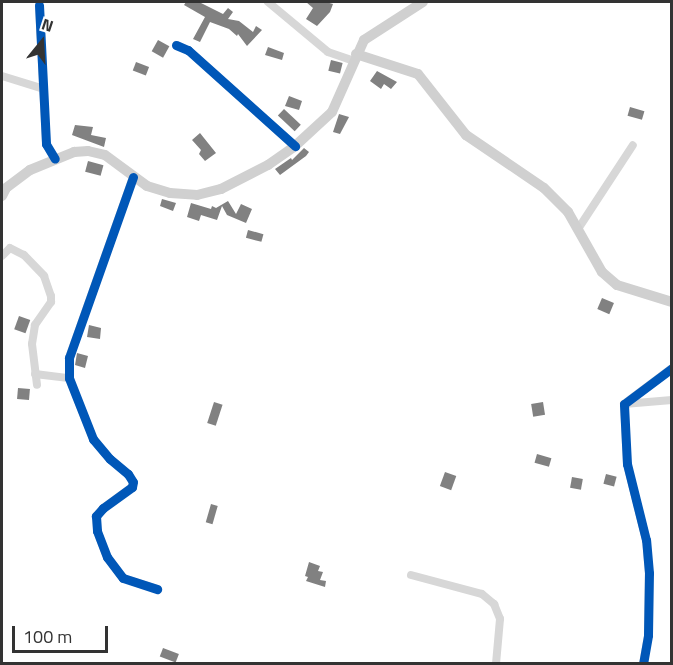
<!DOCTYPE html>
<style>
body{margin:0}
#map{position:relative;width:673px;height:665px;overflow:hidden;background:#fff;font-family:"Titillium Web",sans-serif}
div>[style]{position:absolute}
.building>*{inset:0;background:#818181;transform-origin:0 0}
.minor>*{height:8px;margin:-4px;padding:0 4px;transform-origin:4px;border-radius:4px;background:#d7d7d7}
.secondary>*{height:10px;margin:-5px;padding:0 5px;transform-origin:5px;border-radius:5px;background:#d0d0d0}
.cycleway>*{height:9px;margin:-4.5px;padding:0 4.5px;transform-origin:4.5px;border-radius:4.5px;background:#0057b8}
span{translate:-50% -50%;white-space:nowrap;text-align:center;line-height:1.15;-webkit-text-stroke:6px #fff;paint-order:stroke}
.frame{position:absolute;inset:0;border:3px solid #333;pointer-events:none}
.north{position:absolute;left:12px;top:12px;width:60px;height:60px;-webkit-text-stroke:4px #fff;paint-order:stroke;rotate:18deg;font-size:16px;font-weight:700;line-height:24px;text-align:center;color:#333}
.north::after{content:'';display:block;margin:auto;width:21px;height:27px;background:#333;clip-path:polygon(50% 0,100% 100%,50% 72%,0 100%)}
.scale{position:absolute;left:12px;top:626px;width:96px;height:27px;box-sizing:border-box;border:3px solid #333;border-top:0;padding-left:8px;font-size:18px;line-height:21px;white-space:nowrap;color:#333;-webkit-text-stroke:4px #fff;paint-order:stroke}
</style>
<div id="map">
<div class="building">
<div style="clip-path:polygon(186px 2px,199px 2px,223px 14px,228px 8px,233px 12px,228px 19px,239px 21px,253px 32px,256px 26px,262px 30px,247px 46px,238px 34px,237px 36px,229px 29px,210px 22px,200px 42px,193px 39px,205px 17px,184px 5px)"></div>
<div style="clip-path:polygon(306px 2px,326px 2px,333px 4px,330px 12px,317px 26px,306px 19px,313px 8px)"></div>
<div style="left:158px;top:40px;width:13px;height:13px;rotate:29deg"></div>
<div style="clip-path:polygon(268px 47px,284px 53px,282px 60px,265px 55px)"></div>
<div style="left:331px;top:60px;width:12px;height:11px;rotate:14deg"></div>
<div style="left:136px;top:62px;width:14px;height:9px;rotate:21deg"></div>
<div style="clip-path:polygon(377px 71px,397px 82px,391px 89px,384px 84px,381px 89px,370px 81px)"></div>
<div style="clip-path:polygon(289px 96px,302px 101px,299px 110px,285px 106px)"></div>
<div style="left:630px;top:107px;width:15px;height:9px;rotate:16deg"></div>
<div style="left:284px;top:109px;width:23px;height:9px;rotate:43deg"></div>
<div style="clip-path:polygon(339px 114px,349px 117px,340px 134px,333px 132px)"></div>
<div style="clip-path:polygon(75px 125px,93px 127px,91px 135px,106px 138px,104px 147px,72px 135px)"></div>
<div style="clip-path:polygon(200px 133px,216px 153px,205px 161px,199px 154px,201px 150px,192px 140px)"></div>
<div style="clip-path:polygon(304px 148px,309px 152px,306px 156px,280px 175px,275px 169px,291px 158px,292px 160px)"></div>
<div style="left:88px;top:161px;width:16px;height:11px;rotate:15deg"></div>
<div style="clip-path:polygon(162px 199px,176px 203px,173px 211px,160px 206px)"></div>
<div style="clip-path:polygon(228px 201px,236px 214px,241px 204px,252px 209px,246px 223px,227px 215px,222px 206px,217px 220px,201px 215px,199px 221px,187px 217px,191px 203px,211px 209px,212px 206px,216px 208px)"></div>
<div style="left:248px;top:230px;width:16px;height:8px;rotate:15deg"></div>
<div style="left:602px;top:298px;width:13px;height:12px;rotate:23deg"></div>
<div style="left:19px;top:316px;width:12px;height:14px;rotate:20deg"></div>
<div style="clip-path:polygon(89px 325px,101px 328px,100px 339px,87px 337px)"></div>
<div style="clip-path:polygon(77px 353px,88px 356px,85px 368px,75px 365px)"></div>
<div style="left:18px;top:388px;width:12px;height:11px;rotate:5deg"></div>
<div style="left:214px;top:402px;width:9px;height:22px;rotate:18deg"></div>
<div style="left:543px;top:402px;width:13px;height:12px;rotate:81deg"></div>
<div style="left:537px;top:454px;width:15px;height:9px;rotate:16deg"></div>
<div style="left:445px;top:472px;width:12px;height:15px;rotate:20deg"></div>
<div style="left:606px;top:474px;width:11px;height:10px;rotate:15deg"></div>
<div style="left:572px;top:477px;width:11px;height:11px;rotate:10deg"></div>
<div style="left:211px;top:504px;width:7px;height:19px;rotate:16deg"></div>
<div style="clip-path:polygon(309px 562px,320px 566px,318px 571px,323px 572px,320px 580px,326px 581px,325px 587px,306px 581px,308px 577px,305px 576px)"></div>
<div style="left:163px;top:648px;width:17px;height:9px;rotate:21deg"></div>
</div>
<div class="minor">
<div style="left:268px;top:2px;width:78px;rotate:39.8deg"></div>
<div style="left:328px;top:52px;width:28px;rotate:19deg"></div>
<div style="left:39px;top:5px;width:139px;rotate:87.1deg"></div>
<div style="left:46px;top:144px;width:17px;rotate:59deg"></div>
<div style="left:176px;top:45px;width:13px;rotate:23deg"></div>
<div style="left:188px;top:50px;width:144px;rotate:41.9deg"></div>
<div style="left:2px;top:76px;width:41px;rotate:17.1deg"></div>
<div style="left:133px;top:177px;width:192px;rotate:109.5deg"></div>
<div style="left:69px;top:358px;width:20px;rotate:90deg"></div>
<div style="left:69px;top:378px;width:66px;rotate:68.5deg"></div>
<div style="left:93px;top:439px;width:26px;rotate:50deg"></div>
<div style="left:110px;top:459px;width:23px;rotate:40deg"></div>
<div style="left:128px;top:474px;width:9px;rotate:58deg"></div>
<div style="left:133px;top:482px;width:5px;rotate:101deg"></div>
<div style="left:132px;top:487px;width:36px;rotate:144deg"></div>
<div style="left:103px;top:508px;width:11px;rotate:131deg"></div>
<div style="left:96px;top:516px;width:15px;rotate:86deg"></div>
<div style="left:97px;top:531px;width:28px;rotate:69deg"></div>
<div style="left:107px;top:557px;width:26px;rotate:53deg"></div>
<div style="left:123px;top:578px;width:36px;rotate:18deg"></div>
<div style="left:578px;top:229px;width:100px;rotate:-56.8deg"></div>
<div style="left:2px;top:256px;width:11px;rotate:-45deg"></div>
<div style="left:10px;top:248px;width:16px;rotate:27deg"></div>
<div style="left:24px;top:255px;width:29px;rotate:46deg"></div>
<div style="left:44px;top:276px;width:21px;rotate:71deg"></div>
<div style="left:51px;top:296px;width:6px;rotate:90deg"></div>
<div style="left:51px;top:302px;width:28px;rotate:125deg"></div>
<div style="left:35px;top:325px;width:19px;rotate:99deg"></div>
<div style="left:32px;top:344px;width:41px;rotate:83deg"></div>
<div style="left:35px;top:374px;width:34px;rotate:7deg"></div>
<div style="left:624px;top:404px;width:48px;rotate:-4.8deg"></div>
<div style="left:411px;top:575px;width:73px;rotate:15deg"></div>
<div style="left:482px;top:594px;width:16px;rotate:40deg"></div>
<div style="left:494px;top:604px;width:16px;rotate:68deg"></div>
<div style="left:500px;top:619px;width:45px;rotate:95.1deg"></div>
<div style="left:643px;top:664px;width:29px;rotate:-80deg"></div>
<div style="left:648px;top:635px;width:62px;rotate:-89.1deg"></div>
<div style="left:649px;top:573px;width:33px;rotate:-95deg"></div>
<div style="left:646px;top:540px;width:78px;rotate:-104deg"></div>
<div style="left:627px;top:464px;width:60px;rotate:-92.9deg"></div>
<div style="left:624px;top:404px;width:60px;rotate:-36.9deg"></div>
</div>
<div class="secondary">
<div style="left:356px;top:54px;width:65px;rotate:17.9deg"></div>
<div style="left:418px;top:74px;width:78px;rotate:51.8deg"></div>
<div style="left:466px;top:135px;width:94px;rotate:34.2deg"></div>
<div style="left:544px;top:188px;width:34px;rotate:45deg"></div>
<div style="left:568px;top:212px;width:69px;rotate:60.5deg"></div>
<div style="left:602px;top:272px;width:20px;rotate:41deg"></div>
<div style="left:617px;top:285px;width:58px;rotate:17.2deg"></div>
<div style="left:2px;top:196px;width:9px;rotate:-63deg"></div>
<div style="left:6px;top:188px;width:30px;rotate:-37deg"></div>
<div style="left:30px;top:170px;width:48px;rotate:-22.2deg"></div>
<div style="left:74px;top:152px;width:14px;rotate:-4deg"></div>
<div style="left:88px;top:151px;width:17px;rotate:13deg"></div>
<div style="left:105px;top:155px;width:52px;rotate:36.4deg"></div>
<div style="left:147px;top:186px;width:24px;rotate:17deg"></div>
<div style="left:170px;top:193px;width:27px;rotate:4deg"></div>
<div style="left:197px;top:195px;width:25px;rotate:-14deg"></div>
<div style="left:221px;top:189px;width:53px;rotate:-27.1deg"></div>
<div style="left:268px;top:165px;width:33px;rotate:-35deg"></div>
<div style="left:295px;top:146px;width:50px;rotate:-42.6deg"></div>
<div style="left:332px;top:112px;width:79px;rotate:-66deg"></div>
<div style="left:364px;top:40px;width:70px;rotate:-32.8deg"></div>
</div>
<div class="cycleway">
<div style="left:39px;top:5px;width:139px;rotate:87.1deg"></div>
<div style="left:46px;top:144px;width:17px;rotate:59deg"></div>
<div style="left:176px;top:45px;width:13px;rotate:23deg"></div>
<div style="left:188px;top:50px;width:144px;rotate:41.9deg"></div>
<div style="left:133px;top:177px;width:192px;rotate:109.5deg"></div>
<div style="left:69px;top:358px;width:20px;rotate:90deg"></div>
<div style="left:69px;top:378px;width:66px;rotate:68.5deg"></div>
<div style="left:93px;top:439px;width:26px;rotate:50deg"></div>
<div style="left:110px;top:459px;width:23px;rotate:40deg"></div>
<div style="left:128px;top:474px;width:9px;rotate:58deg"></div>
<div style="left:133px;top:482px;width:5px;rotate:101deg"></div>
<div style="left:132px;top:487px;width:36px;rotate:144deg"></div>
<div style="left:103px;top:508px;width:11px;rotate:131deg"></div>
<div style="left:96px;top:516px;width:15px;rotate:86deg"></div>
<div style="left:97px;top:531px;width:28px;rotate:69deg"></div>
<div style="left:107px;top:557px;width:26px;rotate:53deg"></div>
<div style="left:123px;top:578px;width:36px;rotate:18deg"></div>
<div style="left:643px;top:664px;width:29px;rotate:-80deg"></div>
<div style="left:648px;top:635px;width:62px;rotate:-89.1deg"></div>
<div style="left:649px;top:573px;width:33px;rotate:-95deg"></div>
<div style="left:646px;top:540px;width:78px;rotate:-104deg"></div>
<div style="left:627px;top:464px;width:60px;rotate:-92.9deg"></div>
<div style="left:624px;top:404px;width:60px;rotate:-36.9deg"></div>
</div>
<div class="frame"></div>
<div class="north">N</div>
<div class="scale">100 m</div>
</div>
